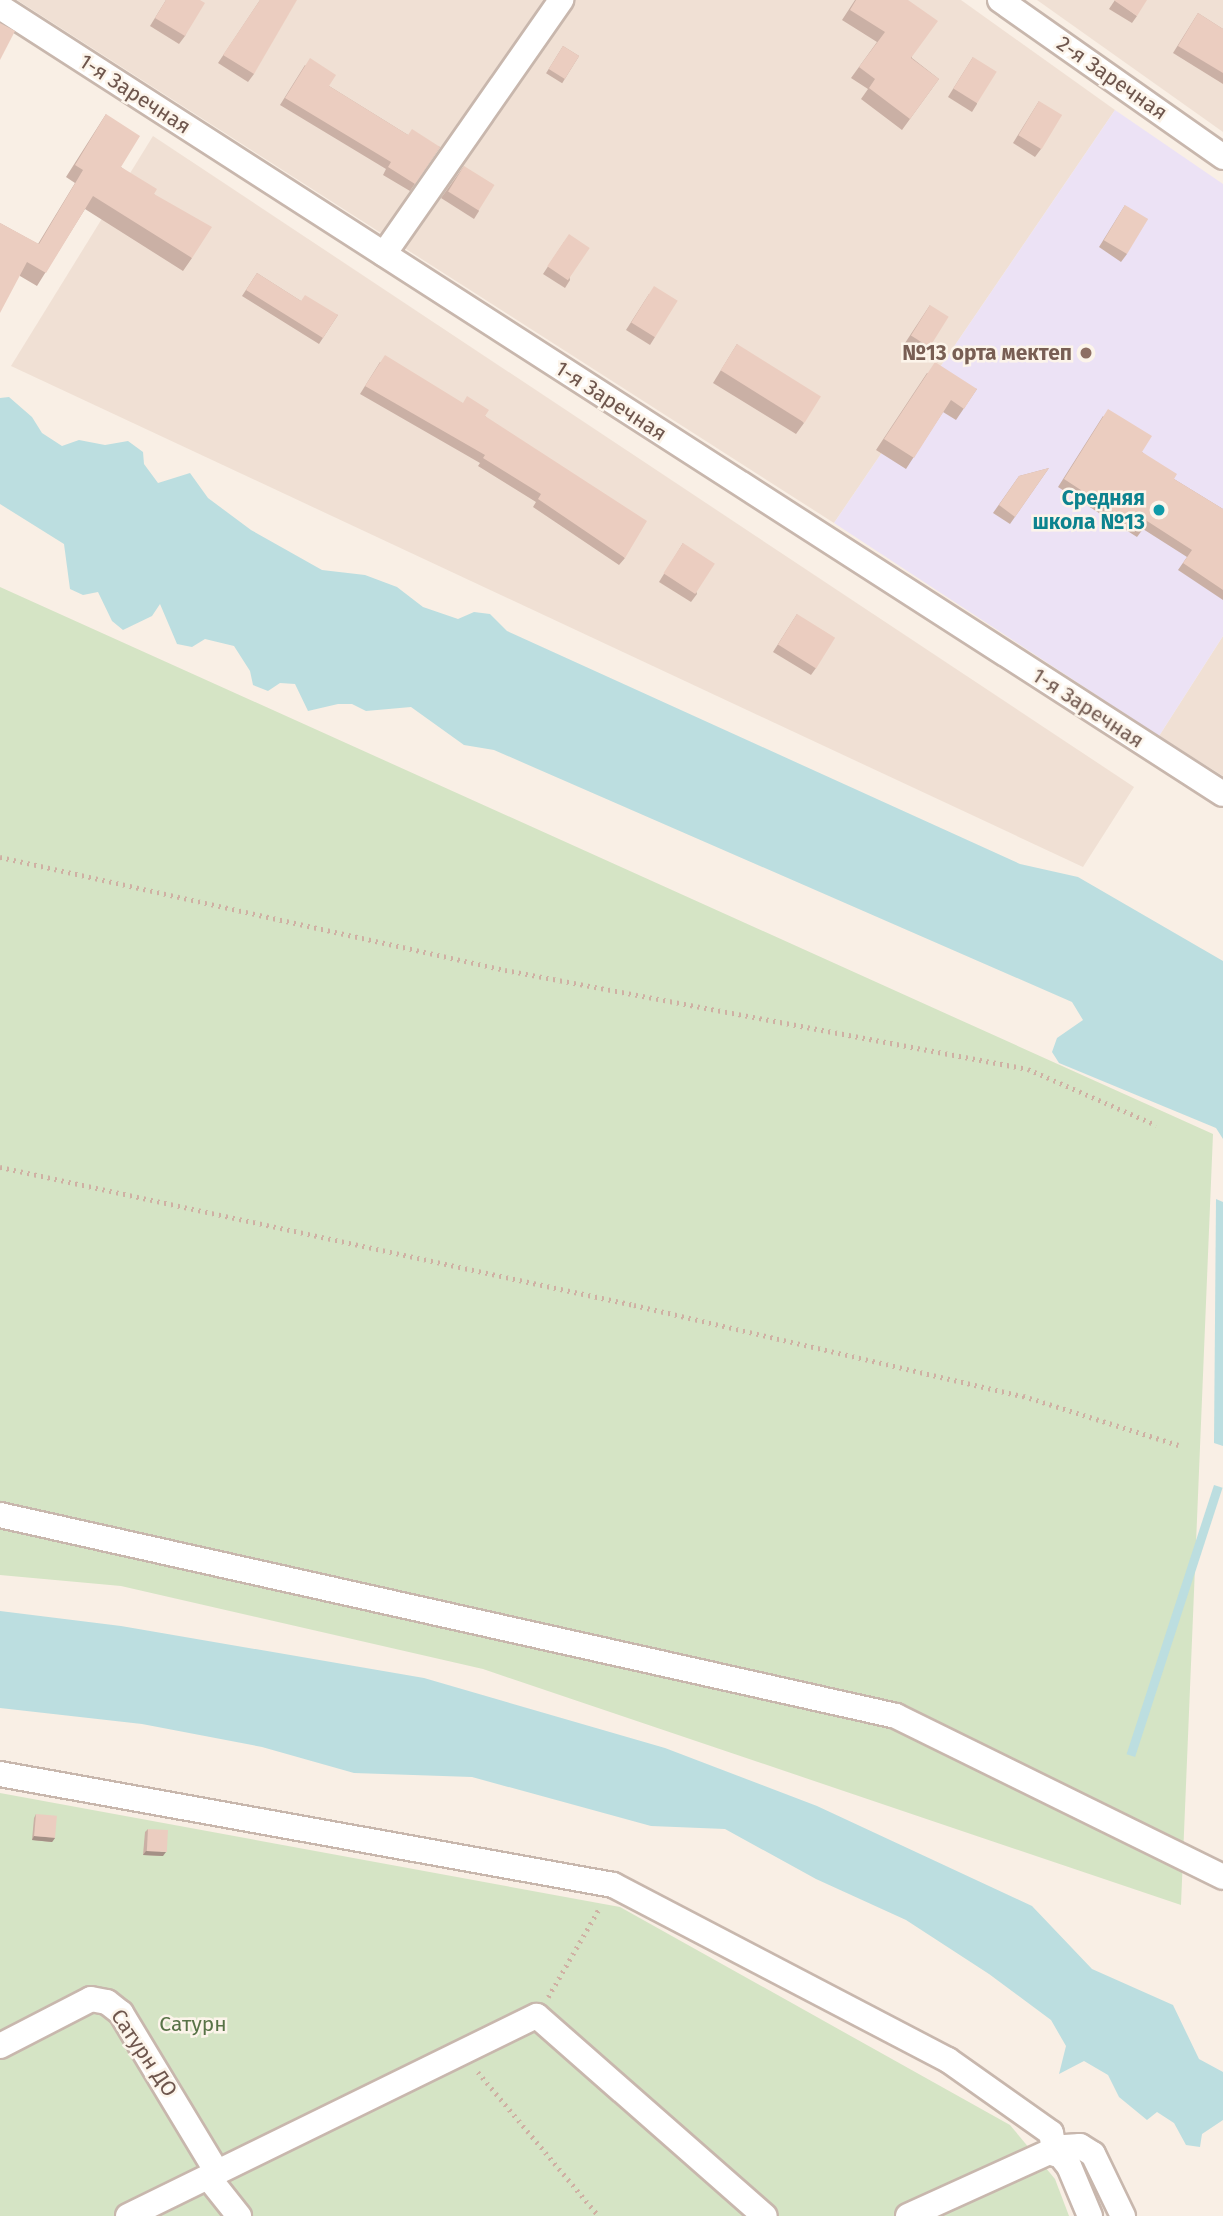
<!DOCTYPE html>
<meta charset="utf-8">
<style>
body{margin:0}
#map{position:relative;width:1223px;height:2216px;overflow:hidden;background:#f9efe5;font-family:"Fira Sans",sans-serif}
div>[style]{position:absolute}
.residential>*{inset:0;background:#f0e0d4}
.education>*{inset:0;background:#ece2f5}
.green>*{inset:0;background:#d5e4c5}
.water>*{inset:0;background:#bcdee0;transform-origin:0 0}
.path>*{height:4.5px;margin-top:-2.25px;transform-origin:0;background:repeating-linear-gradient(90deg,#cfb0a3 0 2px,transparent 0 7px)}
.roads{filter:drop-shadow(2px 0 #c8b7ad) drop-shadow(-2px 0 #c8b7ad) drop-shadow(0 2px #c8b7ad) drop-shadow(0 -2px #c8b7ad)}
.minor>*{height:24px;margin:-12px;padding:0 12px;transform-origin:12px;border-radius:12px;background:#fff}
.wall>*{inset:0;background:#cab0a5;transform-origin:0 0}
.shaded-wall>*{inset:0;background:#a49086}
.building>*{inset:0;background:#ebcdc0;transform-origin:0 0}
.dots>*{width:19px;height:19px;translate:-50% -50%;box-sizing:border-box;border:4px solid #fcf4ea;border-radius:50%}
span{translate:-50% -50%;white-space:nowrap;text-align:center;line-height:1.15;-webkit-text-stroke:5px #fcf4ea;paint-order:stroke}
.street-label{font-size:21px;color:#6e564d}
.education-label{font-size:21px;color:#785e54;font-weight:700}
.right{translate:-100% -50%;text-align:right}
.culture-label{font-size:21px;color:#0d838f;font-weight:700}
.park-label{font-size:21px;color:#587347}
</style>
<div id="map">
<div class="residential">
<div style="clip-path:polygon(17px 0,961px 0,1115px 110px,834px 523px)"></div>
<div style="clip-path:polygon(1037px 0,1223px 0,1223px 132px)"></div>
<div style="clip-path:polygon(153px 136px,1134px 787px,1083px 867px,11px 366px)"></div>
<div style="clip-path:polygon(1223px 636px,1223px 776px,1159px 736px)"></div>
</div>
<div class="education">
<div style="clip-path:polygon(1115px 110px,1223px 184px,1223px 636px,1159px 736px,834px 523px)"></div>
</div>
<div class="green">
<div style="clip-path:polygon(0 587px,1213px 1134px,1181px 1905px,483px 1669px,121px 1586px,0 1575px)"></div>
<div style="clip-path:polygon(0 1793px,620px 1907px,1010px 2125px,1055px 2179px,1069px 2216px,0 2216px)"></div>
</div>
<div class="water">
<div style="clip-path:polygon(9px 397px,32px 417px,42px 433px,62px 446px,79px 440px,105px 445px,128px 441px,143px 452px,144px 464px,158px 483px,190px 473px,208px 498px,251px 530px,322px 570px,365px 575px,397px 587px,423px 607px,458px 619px,474px 612px,490px 614px,507px 631px,1020px 864px,1078px 877px,1223px 961px,1223px 1139px,1216px 1128px,1059px 1063px,1052px 1052px,1057px 1038px,1083px 1020px,1072px 1002px,494px 750px,464px 745px,411px 707px,366px 711px,352px 704px,338px 704px,308px 711px,295px 684px,280px 683px,268px 691px,253px 685px,250px 671px,234px 646px,205px 639px,192px 647px,177px 644px,160px 604px,152px 616px,123px 630px,112px 621px,98px 592px,83px 595px,70px 589px,64px 544px,0 504px,0 398px)"></div>
<div style="clip-path:polygon(1216px 1199px,1223px 1202px,1223px 1446px,1214px 1443px)"></div>
<div style="left:1214px;top:1485px;width:9px;height:283px;rotate:18deg"></div>
<div style="clip-path:polygon(0 1611px,121px 1626px,424px 1678px,665px 1748px,817px 1806px,1032px 1906px,1092px 1969px,1173px 2005px,1199px 2059px,1223px 2072px,1223px 2120px,1202px 2134px,1200px 2147px,1186px 2145px,1174px 2123px,1157px 2112px,1147px 2120px,1119px 2097px,1108px 2075px,1084px 2061px,1059px 2074px,1066px 2046px,1051px 2020px,989px 1974px,906px 1920px,816px 1879px,725px 1829px,651px 1826px,472px 1777px,354px 1773px,262px 1747px,142px 1724px,0 1708px)"></div>
</div>
<div class="path">
<div style="left:0;top:857px;width:517px;rotate:12.61deg"></div>
<div style="left:505px;top:970px;width:532px;rotate:10.72deg"></div>
<div style="left:1028px;top:1069px;width:140px;rotate:23.6deg"></div>
<div style="left:0;top:1167px;width:649px;rotate:12.28deg"></div>
<div style="left:634px;top:1305px;width:400px;rotate:13.2deg"></div>
<div style="left:1023px;top:1396px;width:163px;rotate:17.5deg"></div>
<div style="left:548px;top:1997px;width:104px;rotate:-60deg"></div>
<div style="left:478px;top:2072px;width:188px;rotate:50deg"></div>
</div>
<div class="roads">
<div class="minor">
<div style="left:1000px;top:0;width:273px;rotate:35.1deg"></div>
<div style="left:0;top:7px;width:1454px;rotate:32.76deg"></div>
<div style="left:384px;top:254px;width:310px;rotate:-55.1deg"></div>
<div style="left:0;top:1515px;width:918px;rotate:12.64deg"></div>
<div style="left:896px;top:1716px;width:364px;rotate:26.2deg"></div>
<div style="left:0;top:1774px;width:623px;rotate:10.26deg"></div>
<div style="left:613px;top:1885px;width:378px;rotate:27.6deg"></div>
<div style="left:948px;top:2060px;width:126px;rotate:35.3deg"></div>
<div style="left:1051px;top:2133px;width:21px;rotate:79deg"></div>
<div style="left:0;top:2046px;width:102px;rotate:-27.3deg"></div>
<div style="left:91px;top:1999px;width:16px;rotate:11deg"></div>
<div style="left:107px;top:2002px;width:18px;rotate:38deg"></div>
<div style="left:121px;top:2013px;width:186px;rotate:58.9deg"></div>
<div style="left:1055px;top:2154px;width:12px;rotate:-35deg"></div>
<div style="left:1065px;top:2147px;width:15px;rotate:-4deg"></div>
<div style="left:1080px;top:2146px;width:15px;rotate:32deg"></div>
<div style="left:1093px;top:2154px;width:69px;rotate:64.2deg"></div>
<div style="left:208px;top:2177px;width:50px;rotate:51.5deg"></div>
<div style="left:128px;top:2216px;width:455px;rotate:-26.1deg"></div>
<div style="left:537px;top:2016px;width:303px;rotate:41.3deg"></div>
<div style="left:908px;top:2216px;width:155px;rotate:-24.4deg"></div>
<div style="left:1049px;top:2152px;width:11px;rotate:15deg"></div>
<div style="left:1060px;top:2155px;width:14px;rotate:51deg"></div>
<div style="left:1069px;top:2166px;width:54px;rotate:67.2deg"></div>
</div>
</div>
<div class="wall">
<div style="clip-path:polygon(166px 0,200px 0,185px 36px,179px 44px,150px 26px)"></div>
<div style="clip-path:polygon(260px 0,254px 74px,248px 82px,218px 63px)"></div>
<div style="clip-path:polygon(855px 0,908px 0,912px 58px,939px 79px,902px 130px,861px 99px,868px 89px,851px 78px,877px 42px,842px 20px)"></div>
<div style="clip-path:polygon(1115px 0,1137px 16px,1132px 23px,1109px 9px)"></div>
<div style="clip-path:polygon(1198px 13px,1223px 29px,1223px 84px,1173px 53px)"></div>
<div style="left:563px;top:46px;width:19px;height:32px;rotate:32deg"></div>
<div style="clip-path:polygon(973px 57px,977px 104px,972px 112px,948px 97px)"></div>
<div style="clip-path:polygon(305px 65px,329px 86px,408px 135px,440px 147px,410px 191px,383px 175px,386px 169px,280px 105px)"></div>
<div style="clip-path:polygon(1039px 101px,1041px 149px,1035px 157px,1013px 143px)"></div>
<div style="clip-path:polygon(106px 114px,121px 167px,154px 194px,192px 258px,183px 271px,85px 209px,37px 286px,20px 276px,0 223px,38px 244px,75px 183px,66px 177px)"></div>
<div style="clip-path:polygon(464px 166px,479px 211px,474px 219px,441px 198px)"></div>
<div style="clip-path:polygon(1125px 205px,1127px 254px,1121px 262px,1099px 247px)"></div>
<div style="clip-path:polygon(564px 242px,570px 280px,565px 288px,543px 274px)"></div>
<div style="clip-path:polygon(257px 273px,301px 301px,338px 315px,319px 344px,242px 296px)"></div>
<div style="clip-path:polygon(649px 294px,655px 337px,650px 345px,626px 330px)"></div>
<div style="clip-path:polygon(930px 305px,930px 348px,925px 355px,905px 343px)"></div>
<div style="clip-path:polygon(737px 344px,804px 423px,796px 434px,713px 383px)"></div>
<div style="clip-path:polygon(380px 362px,462px 403px,485px 416px,625px 558px,619px 565px,533px 507px,536px 502px,478px 466px,480px 463px,360px 394px)"></div>
<div style="clip-path:polygon(927px 373px,977px 389px,956px 420px,943px 412px,906px 469px,876px 450px)"></div>
<div style="clip-path:polygon(1103px 416px,1142px 452px,1174px 479px,1223px 509px,1223px 600px,1178px 570px,1187px 557px,1143px 529px,1137px 537px,1058px 487px)"></div>
<div style="clip-path:polygon(1049px 468px,1010px 524px,993px 513px,1019px 476px)"></div>
<div style="clip-path:polygon(683px 543px,697px 594px,691px 602px,659px 582px)"></div>
<div style="clip-path:polygon(797px 614px,816px 668px,811px 675px,773px 652px)"></div>
<div style="clip-path:polygon(36px 1814px,55px 1838px,52px 1842px,32px 1840px,34px 1818px)"></div>
<div style="clip-path:polygon(148px 1829px,163px 1856px,143px 1855px,145px 1832px)"></div>
</div>
<div class="shaded-wall">
<div style="clip-path:polygon(34px 1836px,55px 1838px,52px 1842px,32px 1840px)"></div>
<div style="clip-path:polygon(146px 1851px,166px 1852px,163px 1856px,143px 1855px)"></div>
</div>
<div class="building">
<div style="clip-path:polygon(166px 0,200px 0,205px 3px,185px 36px,155px 18px)"></div>
<div style="clip-path:polygon(260px 0,297px 0,254px 74px,223px 55px)"></div>
<div style="clip-path:polygon(856px 0,908px 0,938px 21px,911px 58px,939px 79px,910px 119px,869px 88px,875px 79px,859px 67px,885px 32px,850px 10px)"></div>
<div style="clip-path:polygon(1115px 0,1147px 0,1137px 16px,1115px 1px)"></div>
<div style="clip-path:polygon(1198px 13px,1223px 29px,1223px 73px,1178px 46px)"></div>
<div style="clip-path:polygon(0 23px,15px 31px,0 60px)"></div>
<div style="left:563px;top:46px;width:19px;height:27px;rotate:32deg"></div>
<div style="left:973px;top:57px;width:28px;height:37px;rotate:32deg"></div>
<div style="clip-path:polygon(310px 58px,336px 75px,329px 86px,408px 135px,412px 129px,440px 147px,415px 184px,388px 167px,391px 162px,285px 98px)"></div>
<div style="left:1039px;top:101px;width:27px;height:40px;rotate:31deg"></div>
<div style="clip-path:polygon(106px 114px,140px 136px,121px 167px,157px 189px,154px 194px,212px 227px,192px 258px,93px 196px,46px 273px,27px 262px,0 313px,0 223px,39px 244px,83px 170px,75px 165px)"></div>
<div style="left:464px;top:166px;width:36px;height:30px;rotate:32deg"></div>
<div style="left:1125px;top:205px;width:27px;height:41px;rotate:31deg"></div>
<div style="left:569px;top:234px;width:25px;height:39px;rotate:34deg"></div>
<div style="clip-path:polygon(257px 273px,301px 301px,305px 295px,338px 315px,323px 338px,246px 290px)"></div>
<div style="left:654px;top:286px;width:28px;height:43px;rotate:32deg"></div>
<div style="left:930px;top:305px;width:22px;height:36px;rotate:32deg"></div>
<div style="left:737px;top:344px;width:99px;height:31px;rotate:32deg"></div>
<div style="clip-path:polygon(385px 355px,463px 403px,467px 396px,489px 410px,485px 416px,647px 521px,625px 558px,538px 499px,541px 494px,483px 458px,485px 455px,365px 386px)"></div>
<div style="clip-path:polygon(935px 362px,977px 389px,964px 409px,951px 400px,914px 458px,884px 439px)"></div>
<div style="clip-path:polygon(1108px 409px,1152px 436px,1142px 452px,1177px 474px,1174px 479px,1223px 509px,1223px 590px,1183px 563px,1192px 550px,1147px 521px,1142px 530px,1064px 479px)"></div>
<div style="clip-path:polygon(1049px 468px,1015px 517px,999px 505px,1019px 476px)"></div>
<div style="left:683px;top:543px;width:38px;height:36px;rotate:33deg"></div>
<div style="left:797px;top:614px;width:45px;height:36px;rotate:32deg"></div>
<div style="left:36px;top:1814px;width:21px;height:22px;rotate:5deg"></div>
<div style="left:148px;top:1829px;width:20px;height:22px;rotate:3deg"></div>
</div>
<div class="dots">
<div style="left:1086px;top:353px;background:#8d6e63"></div>
<div style="left:1159px;top:510px;background:#0f9aa8"></div>
</div>
<div class="street-label">
<span style="left:1112px;top:78px;rotate:35deg">2-я Заречная</span>
<span style="left:135px;top:94px;rotate:33deg">1-я Заречная</span>
<span style="left:611px;top:401px;rotate:33deg">1-я Заречная</span>
<span style="left:1088px;top:708px;rotate:33deg">1-я Заречная</span>
<span style="left:144px;top:2053px;rotate:56deg">Сатурн ДО</span>
</div>
<div class="education-label">
<span class="right" style="left:1072px;top:353px">№13 орта мектеп</span>
</div>
<div class="culture-label">
<span class="right" style="left:1145px;top:510px">Средняя<br>школа №13</span>
</div>
<div class="park-label">
<span style="left:193px;top:2024px">Сатурн</span>
</div>
</div>
